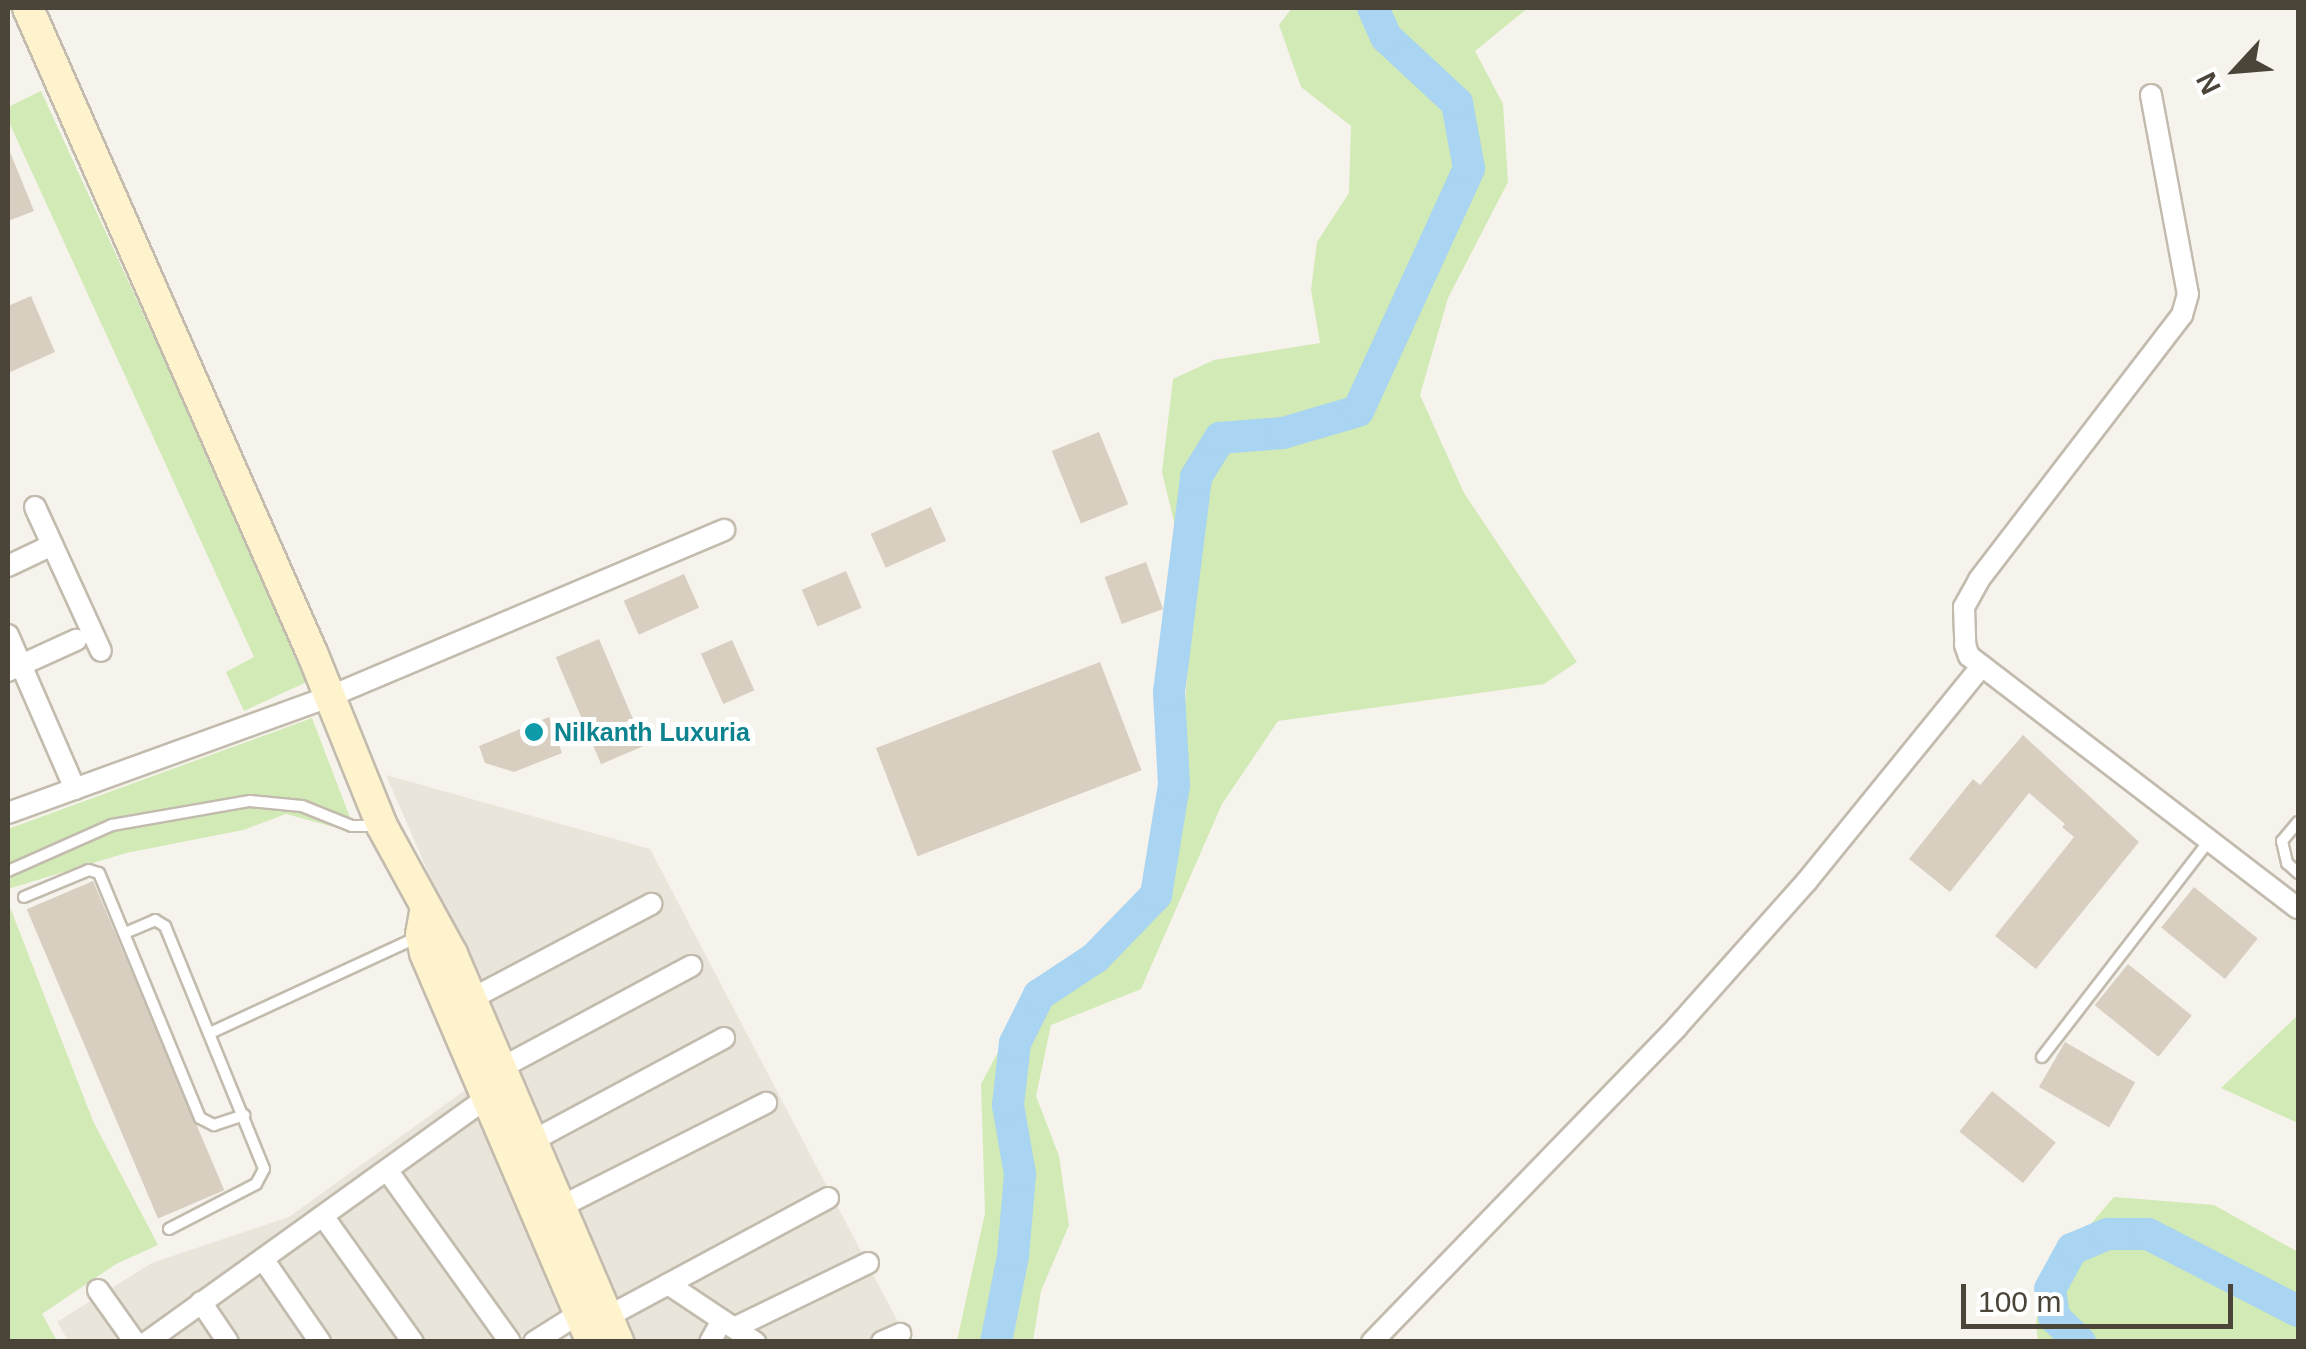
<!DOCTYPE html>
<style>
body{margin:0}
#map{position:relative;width:2306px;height:1349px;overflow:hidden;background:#f6f3ec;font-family:Arial,sans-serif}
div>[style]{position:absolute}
.residential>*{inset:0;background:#eae5da}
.green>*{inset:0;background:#d2eab5}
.river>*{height:32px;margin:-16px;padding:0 16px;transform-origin:16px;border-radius:16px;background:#a9d4f2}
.building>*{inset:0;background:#d8cfc1;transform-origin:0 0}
.roads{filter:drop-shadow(2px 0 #c2bbae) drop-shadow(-2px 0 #c2bbae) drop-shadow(0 2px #c2bbae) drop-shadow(0 -2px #c2bbae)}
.lane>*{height:10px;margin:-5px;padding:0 5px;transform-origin:5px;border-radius:5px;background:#fff}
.street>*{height:20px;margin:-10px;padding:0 10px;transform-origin:10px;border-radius:10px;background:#fff}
.secondary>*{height:30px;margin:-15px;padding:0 15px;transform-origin:15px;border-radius:15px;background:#fff3cd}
.dots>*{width:28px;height:28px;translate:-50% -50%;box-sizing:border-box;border:5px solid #fff;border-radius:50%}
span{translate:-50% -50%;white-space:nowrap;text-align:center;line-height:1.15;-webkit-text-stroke:10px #fff;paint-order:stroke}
.culture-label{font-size:25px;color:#0d838f;font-weight:700}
.left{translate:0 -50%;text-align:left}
.frame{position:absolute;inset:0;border:10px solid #4b4439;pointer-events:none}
.north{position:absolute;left:2186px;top:20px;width:100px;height:100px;-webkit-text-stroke:8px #fff;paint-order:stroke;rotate:244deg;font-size:28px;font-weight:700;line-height:40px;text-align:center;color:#4b4439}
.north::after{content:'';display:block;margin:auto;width:35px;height:45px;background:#4b4439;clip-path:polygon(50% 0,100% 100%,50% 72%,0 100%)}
.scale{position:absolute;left:1961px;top:1284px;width:272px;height:45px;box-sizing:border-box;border:5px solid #4b4439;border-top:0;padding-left:12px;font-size:30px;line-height:35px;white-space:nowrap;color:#4b4439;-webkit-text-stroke:8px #fff;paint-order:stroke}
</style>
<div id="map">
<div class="residential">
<div style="clip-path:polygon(386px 775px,650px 849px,908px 1341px,631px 1341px)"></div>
<div style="clip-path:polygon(468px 1088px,563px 1309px,509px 1342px,69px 1342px,57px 1322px,152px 1263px,289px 1217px)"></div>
</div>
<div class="green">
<div style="clip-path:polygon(1292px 8px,1528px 8px,1475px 51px,1503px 104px,1508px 182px,1448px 298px,1420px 395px,1464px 493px,1577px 662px,1544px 684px,1278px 721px,1222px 804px,1141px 989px,1051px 1025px,1036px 1096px,1059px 1156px,1069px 1225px,1041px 1291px,1033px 1341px,957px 1341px,985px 1213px,981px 1084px,1026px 1000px,1105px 969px,1163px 900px,1175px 836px,1193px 600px,1162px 472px,1173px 379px,1214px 360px,1320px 343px,1311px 290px,1317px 242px,1349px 193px,1351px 126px,1301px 87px,1279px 25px)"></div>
<div style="clip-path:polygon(41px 91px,311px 680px,244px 711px,226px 672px,254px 657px,8px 120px,8px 107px)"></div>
<div style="clip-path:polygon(312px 718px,356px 833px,286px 814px,243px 830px,126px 853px,8px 889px,8px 829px)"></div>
<div style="clip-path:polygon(8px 902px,93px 1121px,158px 1245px,116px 1264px,42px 1314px,57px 1341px,8px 1341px)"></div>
<div style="clip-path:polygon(2298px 1015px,2298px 1123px,2221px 1088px)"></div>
<div style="clip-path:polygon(2114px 1197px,2214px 1205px,2298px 1252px,2298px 1341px,2038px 1341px,2036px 1323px,2044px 1278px)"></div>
</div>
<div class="river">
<div style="left:996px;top:1342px;width:88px;rotate:-78.8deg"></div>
<div style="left:1013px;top:1256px;width:82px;rotate:-85.1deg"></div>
<div style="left:1020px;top:1174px;width:70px;rotate:-99.9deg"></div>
<div style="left:1008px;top:1105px;width:62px;rotate:-83.6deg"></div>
<div style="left:1015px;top:1043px;width:54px;rotate:-63.4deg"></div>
<div style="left:1039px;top:995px;width:67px;rotate:-33.5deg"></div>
<div style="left:1095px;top:958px;width:88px;rotate:-45.9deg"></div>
<div style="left:1156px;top:895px;width:111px;rotate:-80.7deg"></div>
<div style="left:1174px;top:785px;width:93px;rotate:-93.1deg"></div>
<div style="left:1169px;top:692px;width:217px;rotate:-82.8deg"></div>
<div style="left:1196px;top:477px;width:46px;rotate:-58.4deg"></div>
<div style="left:1220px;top:438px;width:63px;rotate:-4.5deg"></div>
<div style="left:1283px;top:433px;width:78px;rotate:-16.3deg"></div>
<div style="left:1358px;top:411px;width:267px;rotate:-65.4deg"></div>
<div style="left:1469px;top:168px;width:66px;rotate:-100.5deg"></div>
<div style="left:1457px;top:103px;width:97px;rotate:-137.1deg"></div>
<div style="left:1386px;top:37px;width:32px;rotate:-114deg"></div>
<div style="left:2080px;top:1342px;width:36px;rotate:-136deg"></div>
<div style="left:2054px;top:1317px;width:28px;rotate:-98deg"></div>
<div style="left:2050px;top:1289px;width:46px;rotate:-61.2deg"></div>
<div style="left:2072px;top:1249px;width:39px;rotate:-23deg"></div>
<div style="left:2108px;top:1234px;width:40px"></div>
<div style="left:2148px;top:1234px;width:169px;rotate:27.2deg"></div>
</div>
<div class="building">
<div style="clip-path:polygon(8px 147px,34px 211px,8px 221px)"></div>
<div style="clip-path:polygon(31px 296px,55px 352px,8px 373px,8px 306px)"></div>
<div style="left:1099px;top:432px;width:78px;height:51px;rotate:68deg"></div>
<div style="left:931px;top:507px;width:37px;height:66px;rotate:66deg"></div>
<div style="left:1146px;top:562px;width:50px;height:44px;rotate:70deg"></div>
<div style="left:846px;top:571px;width:40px;height:48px;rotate:67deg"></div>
<div style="left:684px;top:574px;width:37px;height:66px;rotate:66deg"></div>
<div style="left:599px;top:639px;width:116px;height:47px;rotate:67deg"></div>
<div style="left:732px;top:640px;width:55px;height:34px;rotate:66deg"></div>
<div style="left:1100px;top:662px;width:116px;height:240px;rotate:69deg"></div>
<div style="clip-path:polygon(549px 717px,562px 753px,514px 772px,485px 763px,479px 746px)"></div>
<div style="clip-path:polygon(2023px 735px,2139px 842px,2036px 969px,1995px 936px,2074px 837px,2062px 827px,2065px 824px,2029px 793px,1950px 892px,1909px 859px,1973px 779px,1980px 785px)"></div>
<div style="left:93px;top:881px;width:336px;height:72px;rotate:67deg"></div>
<div style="left:2194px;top:887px;width:82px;height:52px;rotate:39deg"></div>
<div style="left:2128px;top:964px;width:82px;height:53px;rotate:39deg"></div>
<div style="left:2065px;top:1042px;width:81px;height:52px;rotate:30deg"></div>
<div style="left:1992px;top:1091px;width:82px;height:52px;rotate:39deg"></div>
</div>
<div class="roads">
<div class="lane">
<div style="left:2298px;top:822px;width:25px;rotate:130deg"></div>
<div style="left:2282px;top:841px;width:23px;rotate:77deg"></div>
<div style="left:2287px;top:863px;width:15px;rotate:42deg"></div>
<div style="left:8px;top:871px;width:114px;rotate:-23.9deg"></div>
<div style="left:112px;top:825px;width:140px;rotate:-9.9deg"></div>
<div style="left:250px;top:801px;width:52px;rotate:5.5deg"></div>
<div style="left:302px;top:806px;width:54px;rotate:21.8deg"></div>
<div style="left:352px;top:826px;width:23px"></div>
<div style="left:24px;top:897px;width:70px;rotate:-22.6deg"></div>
<div style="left:89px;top:870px;width:10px;rotate:17deg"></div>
<div style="left:99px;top:873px;width:265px;rotate:67.6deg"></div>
<div style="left:200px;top:1118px;width:16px;rotate:27deg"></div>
<div style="left:214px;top:1125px;width:32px;rotate:-18deg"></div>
<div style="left:125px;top:933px;width:33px;rotate:-23deg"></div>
<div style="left:155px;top:920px;width:12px;rotate:31deg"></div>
<div style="left:165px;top:926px;width:262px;rotate:67.8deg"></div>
<div style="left:264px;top:1169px;width:17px;rotate:118deg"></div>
<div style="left:256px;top:1184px;width:98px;rotate:152.7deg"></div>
<div style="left:210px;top:1033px;width:229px;rotate:-24.8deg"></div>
<div style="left:2042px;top:1057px;width:274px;rotate:-52.3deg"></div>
</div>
<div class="street">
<div style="left:2151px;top:95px;width:202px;rotate:79.5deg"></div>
<div style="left:2188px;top:294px;width:22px;rotate:106deg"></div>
<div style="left:2182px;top:315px;width:334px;rotate:127.5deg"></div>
<div style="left:1979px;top:580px;width:31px;rotate:119deg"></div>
<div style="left:1964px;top:607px;width:38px;rotate:88deg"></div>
<div style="left:1965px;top:645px;width:12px;rotate:70deg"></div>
<div style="left:1969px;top:656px;width:414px;rotate:37.5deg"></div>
<div style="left:35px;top:507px;width:158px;rotate:65.4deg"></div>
<div style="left:8px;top:566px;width:49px;rotate:-25.5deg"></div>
<div style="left:8px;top:635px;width:168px;rotate:66.5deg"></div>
<div style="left:8px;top:671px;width:75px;rotate:-24.5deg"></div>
<div style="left:8px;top:813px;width:344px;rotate:-19.9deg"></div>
<div style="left:331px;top:696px;width:427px;rotate:-22.9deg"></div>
<div style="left:471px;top:999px;width:204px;rotate:-27.8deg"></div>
<div style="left:501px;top:1068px;width:216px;rotate:-28.2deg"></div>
<div style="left:532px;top:1141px;width:218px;rotate:-28.2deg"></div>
<div style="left:387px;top:1170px;width:211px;rotate:54.4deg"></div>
<div style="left:560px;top:1207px;width:231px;rotate:-26.8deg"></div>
<div style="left:323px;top:1216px;width:155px;rotate:54.5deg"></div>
<div style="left:263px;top:1259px;width:101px;rotate:55.5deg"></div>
<div style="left:668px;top:1284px;width:105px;rotate:33.7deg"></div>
<div style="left:98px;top:1290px;width:64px;rotate:54.6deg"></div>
<div style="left:201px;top:1302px;width:48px;rotate:56deg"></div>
<div style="left:607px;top:1317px;width:251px;rotate:-28.3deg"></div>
<div style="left:734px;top:1328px;width:149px;rotate:-25.9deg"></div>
<div style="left:147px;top:1342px;width:418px;rotate:-35.7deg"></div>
<div style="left:534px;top:1342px;width:54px;rotate:-32.2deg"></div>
<div style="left:710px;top:1342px;width:25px;rotate:-61deg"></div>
<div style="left:882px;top:1342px;width:20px;rotate:-24deg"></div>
<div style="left:1372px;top:1342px;width:438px;rotate:-45.9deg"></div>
<div style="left:1677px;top:1027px;width:195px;rotate:-48.3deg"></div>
<div style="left:1807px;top:881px;width:277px;rotate:-50.9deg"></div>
</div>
<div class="secondary">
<div style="left:28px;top:8px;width:707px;rotate:66.23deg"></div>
<div style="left:313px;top:655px;width:184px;rotate:68deg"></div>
<div style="left:382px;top:826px;width:146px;rotate:61.3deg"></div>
<div style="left:452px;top:954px;width:422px;rotate:66.8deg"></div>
<div style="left:425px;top:912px;width:23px;rotate:100deg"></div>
<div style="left:421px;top:935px;width:18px;rotate:77deg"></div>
<div style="left:425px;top:953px;width:423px;rotate:66.8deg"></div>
</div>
</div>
<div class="dots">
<div style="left:534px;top:732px;background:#0f9aa8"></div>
</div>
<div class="culture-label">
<span class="left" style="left:554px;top:732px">Nilkanth Luxuria</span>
</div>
<div class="frame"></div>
<div class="north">N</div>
<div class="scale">100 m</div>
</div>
